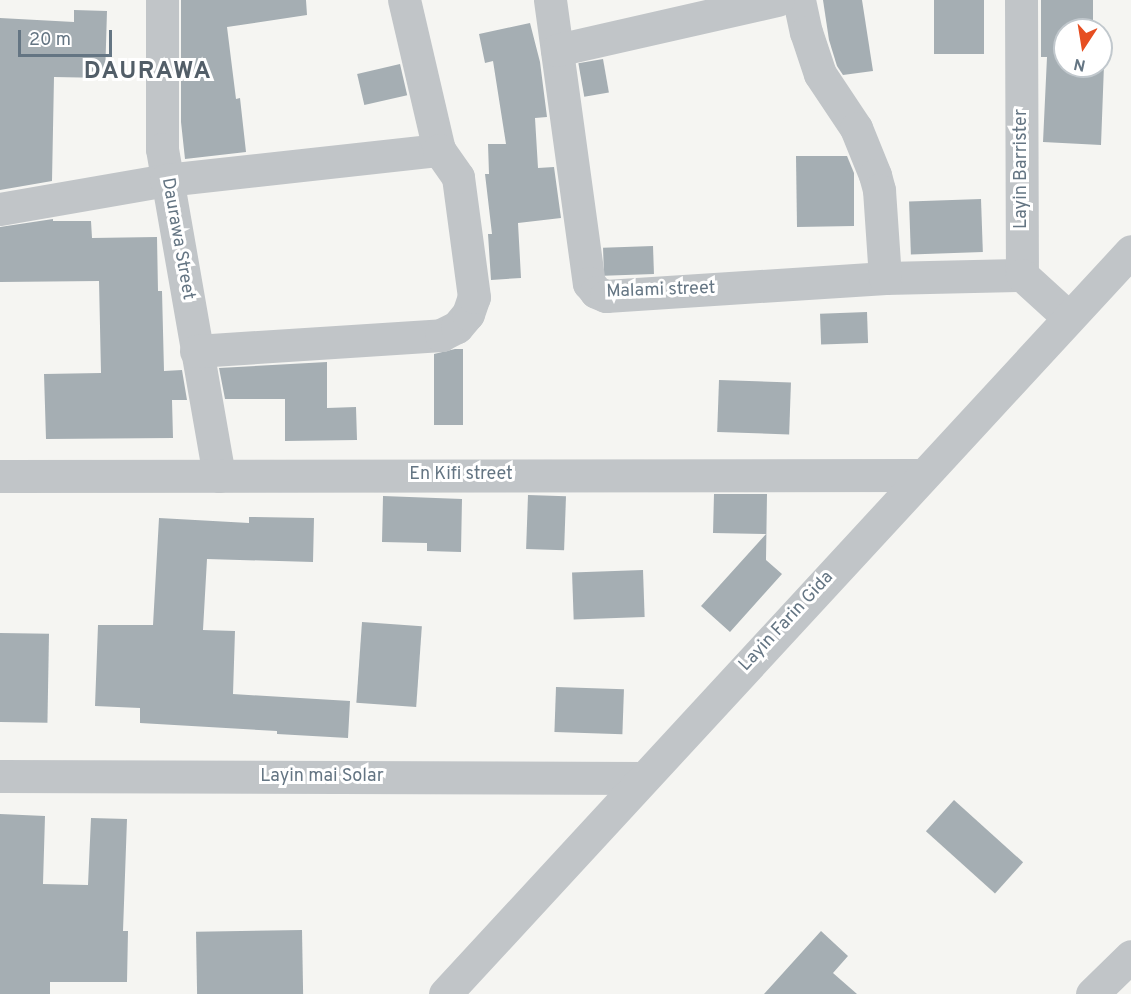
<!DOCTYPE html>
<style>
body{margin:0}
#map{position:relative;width:1131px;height:994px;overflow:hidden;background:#f5f5f2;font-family:Overpass,sans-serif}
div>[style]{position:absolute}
.building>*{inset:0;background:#a5aeb3;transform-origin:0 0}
.minor>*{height:33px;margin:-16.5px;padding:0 16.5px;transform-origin:16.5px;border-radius:16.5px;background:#c1c5c8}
span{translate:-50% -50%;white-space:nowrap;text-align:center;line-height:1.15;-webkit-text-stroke:6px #fff;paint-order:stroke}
.street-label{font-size:18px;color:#647583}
.district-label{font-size:24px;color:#525e68;font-weight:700;letter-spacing:1.5px}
.north{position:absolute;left:1053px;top:18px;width:60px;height:60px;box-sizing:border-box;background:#fff;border:2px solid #c1c8cd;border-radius:50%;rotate:192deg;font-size:16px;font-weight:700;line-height:24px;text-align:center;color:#647583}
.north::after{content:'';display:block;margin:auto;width:21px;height:27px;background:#e64e21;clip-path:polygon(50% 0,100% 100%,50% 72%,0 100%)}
.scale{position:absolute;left:18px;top:30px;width:94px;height:27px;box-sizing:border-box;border:3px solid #647583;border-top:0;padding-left:8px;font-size:18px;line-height:21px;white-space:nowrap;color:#647583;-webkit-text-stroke:4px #fff;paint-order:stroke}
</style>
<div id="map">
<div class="building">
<div style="clip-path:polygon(181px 0,306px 0,307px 15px,227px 27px,236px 99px,240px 98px,246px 152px,185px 159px,181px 122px)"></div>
<div style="clip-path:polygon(823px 0,862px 0,873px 71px,843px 75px,837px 66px,829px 40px)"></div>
<div style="left:934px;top:0;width:50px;height:54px"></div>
<div style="clip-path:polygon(1041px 0,1093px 0,1093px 30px,1065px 30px,1065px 66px,1104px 65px,1101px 145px,1043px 142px,1047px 57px,1041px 57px)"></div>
<div style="clip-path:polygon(74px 10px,107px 11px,105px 78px,54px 77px,52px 181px,0 190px,0 18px,74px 22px)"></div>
<div style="clip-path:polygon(530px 23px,540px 62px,547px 117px,535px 118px,538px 168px,554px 167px,561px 218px,518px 223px,521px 278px,491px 280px,488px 234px,492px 234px,485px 174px,489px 174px,488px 144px,506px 144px,493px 61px,485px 63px,479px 34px)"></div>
<div style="left:603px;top:59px;width:34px;height:25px;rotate:80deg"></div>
<div style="left:400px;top:64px;width:32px;height:44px;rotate:77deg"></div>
<div style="clip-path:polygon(796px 156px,847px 156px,854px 173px,854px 226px,797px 227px)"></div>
<div style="left:981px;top:199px;width:53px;height:72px;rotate:88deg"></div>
<div style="clip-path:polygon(53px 219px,53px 221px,91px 221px,92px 238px,157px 237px,158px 291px,162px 291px,164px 371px,182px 370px,187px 400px,172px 400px,173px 438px,46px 439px,44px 374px,101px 373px,99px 281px,0 282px,0 227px)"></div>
<div style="left:653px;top:246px;width:28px;height:50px;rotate:88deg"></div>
<div style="left:867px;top:312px;width:31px;height:47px;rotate:88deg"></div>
<div style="clip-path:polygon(455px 349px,463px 349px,463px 425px,434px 425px,434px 354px)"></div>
<div style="clip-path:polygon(327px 362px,327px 408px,356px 407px,357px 440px,285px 441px,285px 399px,225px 399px,219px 368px)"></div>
<div style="left:719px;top:380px;width:72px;height:52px;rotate:2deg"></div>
<div style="clip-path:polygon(714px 494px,767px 494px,766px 560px,782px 574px,730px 632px,701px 606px,766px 534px,713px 533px)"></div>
<div style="left:528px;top:495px;width:38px;height:54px;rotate:2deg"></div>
<div style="clip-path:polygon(383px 496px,462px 499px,461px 552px,427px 551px,427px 543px,382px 542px)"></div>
<div style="clip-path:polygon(249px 517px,314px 518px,313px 562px,207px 559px,203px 630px,235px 631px,233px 694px,350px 701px,348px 738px,277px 734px,277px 731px,140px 723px,140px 708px,95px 706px,98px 625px,153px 625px,159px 518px,249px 523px)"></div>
<div style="left:643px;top:570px;width:47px;height:71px;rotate:88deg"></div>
<div style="left:362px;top:622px;width:60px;height:81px;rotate:4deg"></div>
<div style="left:0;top:633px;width:49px;height:89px;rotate:1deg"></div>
<div style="left:556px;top:687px;width:68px;height:45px;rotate:2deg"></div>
<div style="left:954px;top:800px;width:93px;height:42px;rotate:42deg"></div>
<div style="clip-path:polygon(0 814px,45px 816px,43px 884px,88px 885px,91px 818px,127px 819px,123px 931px,128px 931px,127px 982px,50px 982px,50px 994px,0 994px)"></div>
<div style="left:302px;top:930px;width:64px;height:106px;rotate:89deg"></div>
<div style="clip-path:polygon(821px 931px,848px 956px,833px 973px,857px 994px,764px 994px)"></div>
</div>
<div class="minor">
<div style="left:162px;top:0;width:149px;rotate:90deg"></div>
<div style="left:162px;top:149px;width:332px;rotate:80.1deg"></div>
<div style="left:550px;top:0;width:286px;rotate:82.2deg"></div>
<div style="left:589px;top:283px;width:11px;rotate:52deg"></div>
<div style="left:596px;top:292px;width:11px;rotate:22deg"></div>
<div style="left:606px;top:296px;width:280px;rotate:-3.7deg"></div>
<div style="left:885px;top:278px;width:137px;rotate:-1.3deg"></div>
<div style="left:799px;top:0;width:33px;rotate:78deg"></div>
<div style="left:806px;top:32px;width:44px;rotate:71.6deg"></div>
<div style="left:820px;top:74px;width:65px;rotate:56.3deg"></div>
<div style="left:856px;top:128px;width:51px;rotate:68deg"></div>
<div style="left:875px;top:175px;width:16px;rotate:75deg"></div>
<div style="left:879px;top:190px;width:88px;rotate:86.1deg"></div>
<div style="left:1021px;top:0;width:275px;rotate:89.8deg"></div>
<div style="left:1022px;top:275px;width:62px;rotate:42.4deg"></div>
<div style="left:557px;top:50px;width:226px;rotate:-12.8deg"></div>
<div style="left:0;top:209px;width:169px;rotate:-9.9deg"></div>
<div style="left:166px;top:180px;width:275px;rotate:-6.3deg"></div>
<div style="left:439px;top:150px;width:154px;rotate:-103.1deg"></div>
<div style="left:196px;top:351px;width:246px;rotate:-3.7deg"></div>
<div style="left:441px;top:335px;width:18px;rotate:-27deg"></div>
<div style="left:457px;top:327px;width:17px;rotate:-50deg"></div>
<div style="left:468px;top:314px;width:18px;rotate:-71deg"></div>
<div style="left:474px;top:297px;width:121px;rotate:-97.6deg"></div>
<div style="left:458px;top:177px;width:33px;rotate:-125deg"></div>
<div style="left:0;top:476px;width:922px;rotate:-0.06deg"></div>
<div style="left:0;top:776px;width:643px;rotate:0.18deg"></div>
<div style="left:445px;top:994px;width:1011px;rotate:-47.28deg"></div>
<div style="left:1092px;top:994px;width:54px;rotate:-44.3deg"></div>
</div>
<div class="street-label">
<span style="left:1022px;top:169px;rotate:-90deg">Layin Barrister</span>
<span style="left:177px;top:239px;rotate:80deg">Daurawa Street</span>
<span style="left:661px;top:291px;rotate:-2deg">Malami street</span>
<span style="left:461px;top:475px">En Kifi street</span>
<span style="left:787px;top:622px;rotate:-47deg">Layin Farin Gida</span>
<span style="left:322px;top:777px">Layin mai Solar</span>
</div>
<div class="district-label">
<span style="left:148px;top:73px">DAURAWA</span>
</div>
<div class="north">N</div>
<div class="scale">20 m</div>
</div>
